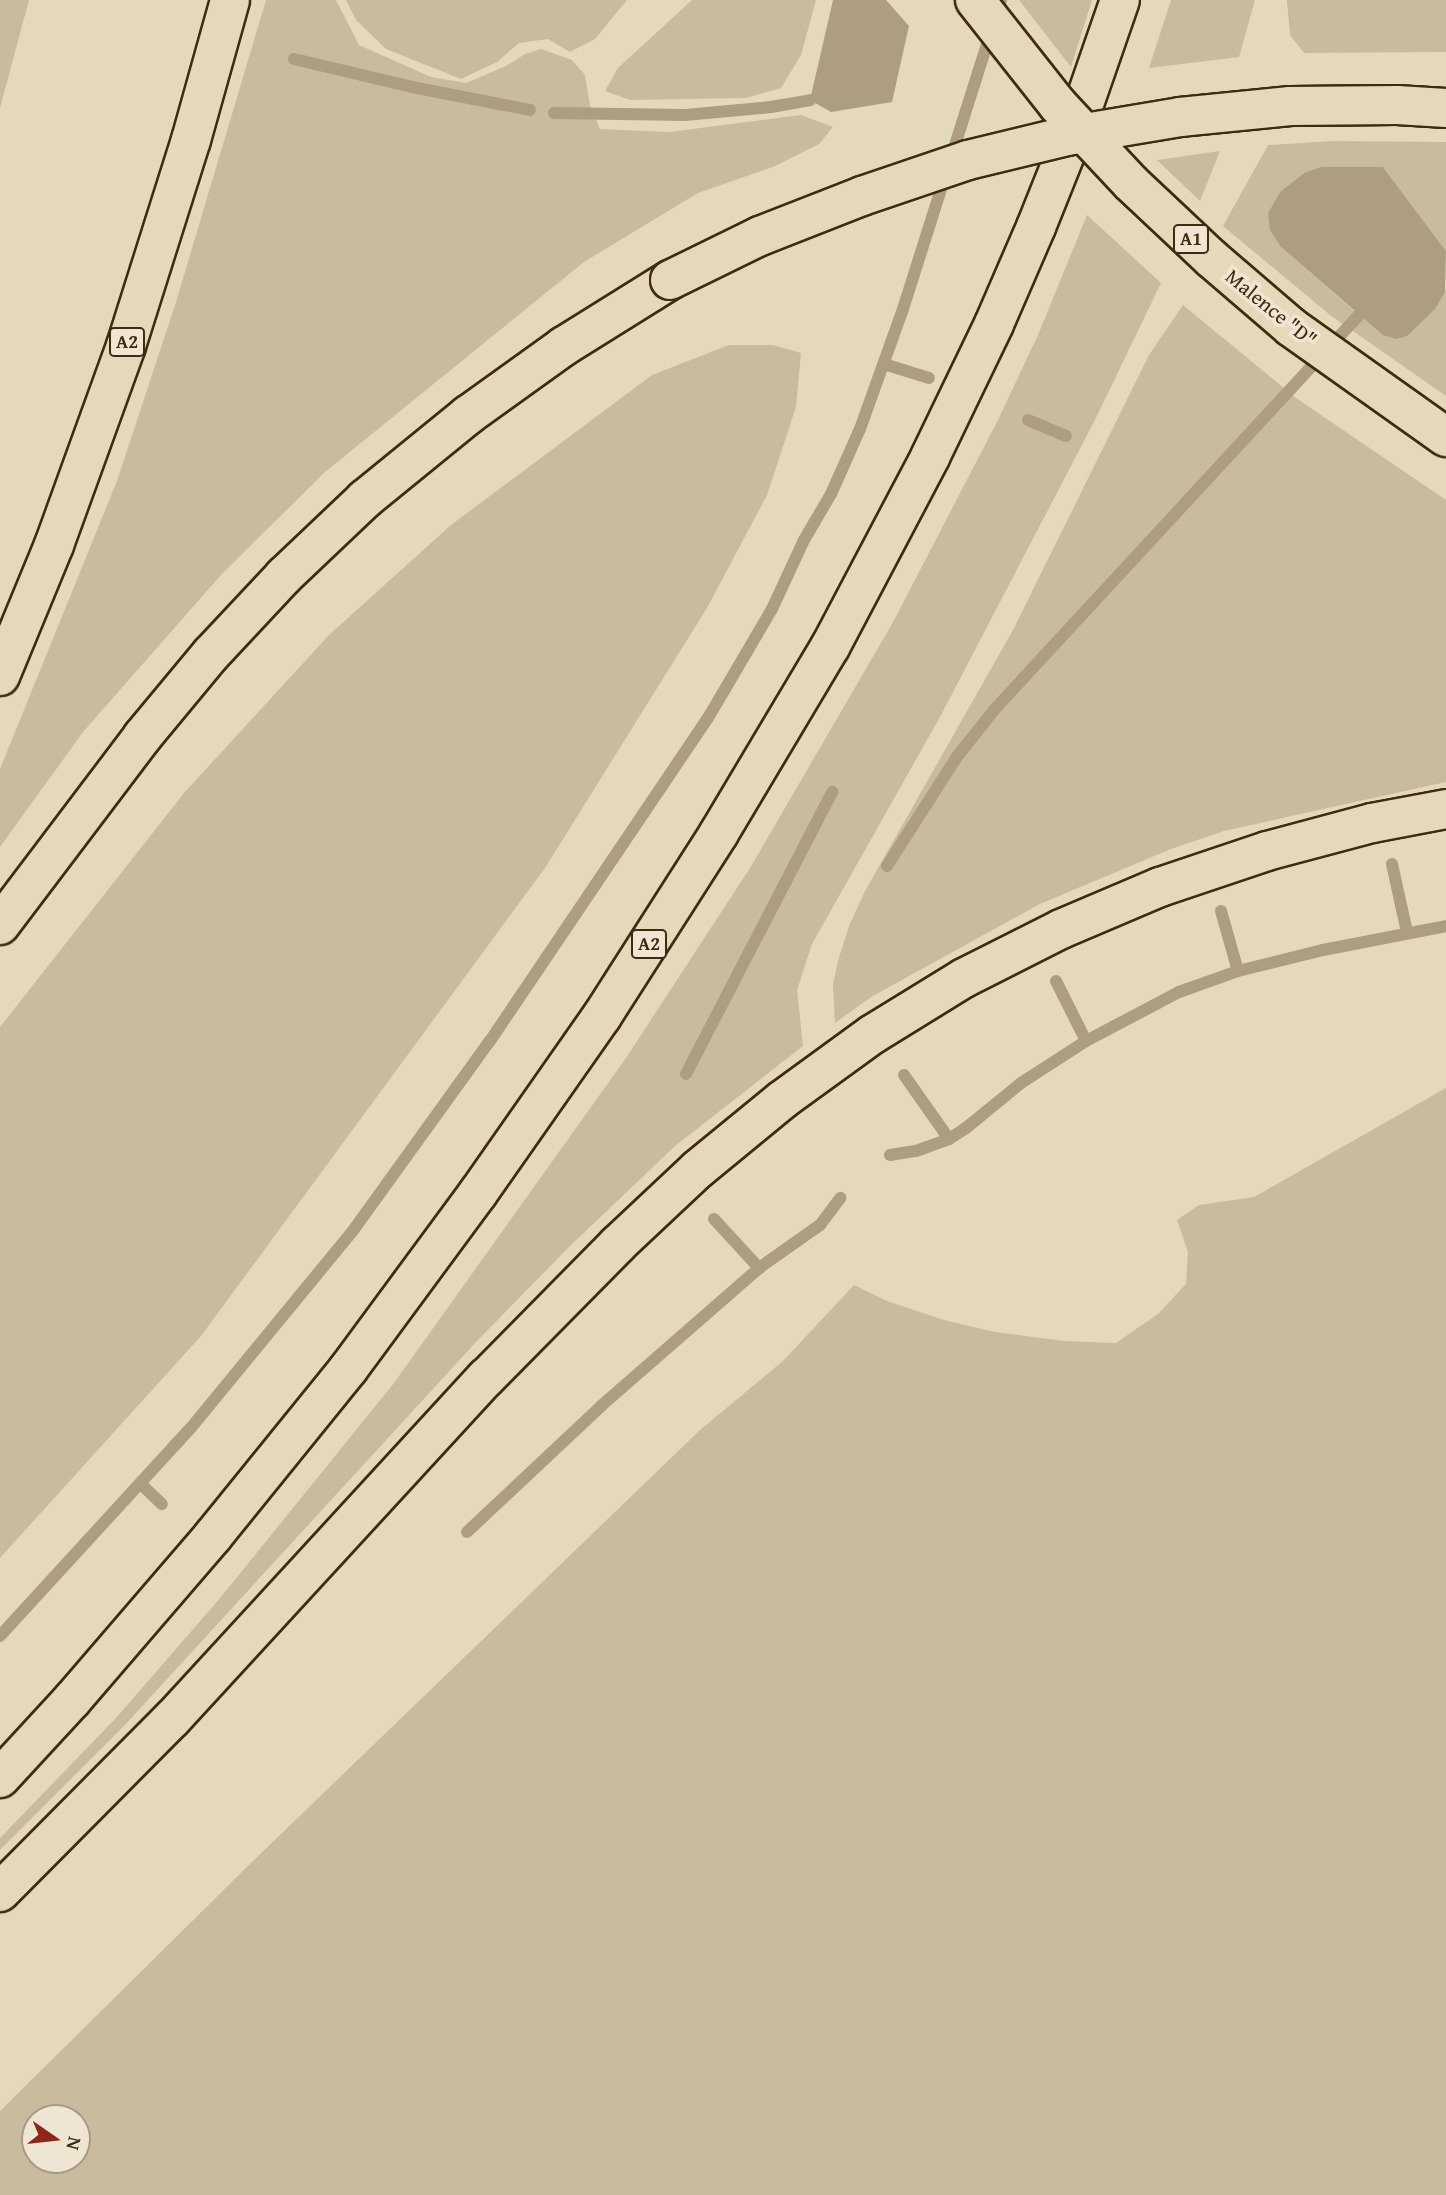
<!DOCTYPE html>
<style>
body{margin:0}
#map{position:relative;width:1446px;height:2195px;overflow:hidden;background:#e5d9bc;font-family:"Gentium Book Plus",serif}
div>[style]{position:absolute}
.green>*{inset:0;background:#c9bb9e}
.water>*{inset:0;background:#ad9e81}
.stream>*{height:12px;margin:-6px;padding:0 6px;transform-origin:6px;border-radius:6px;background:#ad9e81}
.roads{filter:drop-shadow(2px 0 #3f2b0e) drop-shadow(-2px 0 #3f2b0e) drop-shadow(0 2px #3f2b0e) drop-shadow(0 -2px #3f2b0e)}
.highway>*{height:38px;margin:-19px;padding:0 19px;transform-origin:19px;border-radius:19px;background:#e5d9bc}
.bridges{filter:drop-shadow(2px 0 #3f2b0e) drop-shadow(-2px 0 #3f2b0e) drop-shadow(0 2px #3f2b0e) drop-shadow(0 -2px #3f2b0e)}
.highway-bridge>*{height:38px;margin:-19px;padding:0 19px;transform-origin:19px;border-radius:19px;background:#e5d9bc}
span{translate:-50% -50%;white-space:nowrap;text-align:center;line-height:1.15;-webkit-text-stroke:7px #eee6d3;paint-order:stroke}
.shield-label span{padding:2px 5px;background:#eee6d3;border:2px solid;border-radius:5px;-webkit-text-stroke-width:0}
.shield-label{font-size:19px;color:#3f2b0e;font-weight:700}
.street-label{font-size:21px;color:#3f2b0e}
.north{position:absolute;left:21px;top:2104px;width:70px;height:70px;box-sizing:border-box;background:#eee6d3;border:2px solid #a89b84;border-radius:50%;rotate:104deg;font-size:19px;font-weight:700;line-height:28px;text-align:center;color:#3f2b0e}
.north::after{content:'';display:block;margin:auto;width:24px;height:32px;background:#8f2418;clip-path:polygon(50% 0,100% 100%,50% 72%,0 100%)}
</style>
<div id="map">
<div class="green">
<div style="clip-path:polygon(0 0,29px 0,0 108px)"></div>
<div style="clip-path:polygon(266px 0,336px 0,359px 45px,431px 77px,466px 83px,506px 66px,525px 54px,541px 49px,572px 60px,585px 75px,590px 106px,600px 129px,669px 132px,801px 115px,833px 127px,819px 144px,773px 167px,698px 193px,584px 262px,325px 472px,220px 576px,83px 732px,0 847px,0 769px,117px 481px,176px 302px)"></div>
<div style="clip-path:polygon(346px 0,627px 0,595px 39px,570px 52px,548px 39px,519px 43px,497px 62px,461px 79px,386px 49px,356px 20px)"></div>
<div style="clip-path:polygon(692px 0,816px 0,801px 55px,781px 88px,746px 98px,630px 100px,605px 91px,618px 68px)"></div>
<div style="clip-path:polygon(1019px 0,1092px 0,1071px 67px,1043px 31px)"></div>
<div style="clip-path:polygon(1171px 0,1255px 0,1239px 57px,1149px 68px)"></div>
<div style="clip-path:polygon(1287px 0,1446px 0,1446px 52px,1304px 53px,1290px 35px)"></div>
<div style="clip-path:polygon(1333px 141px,1446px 142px,1446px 251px,1383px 167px,1281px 247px,1359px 315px,1445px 292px,1446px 289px,1446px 396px,1330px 315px,1223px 226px,1268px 145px)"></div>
<div style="clip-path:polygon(1220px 151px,1200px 201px,1157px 160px)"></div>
<div style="clip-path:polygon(1087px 215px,1161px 283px,1096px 418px,940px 717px,812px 944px,797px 990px,803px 1046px,675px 1146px,571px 1245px,476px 1342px,123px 1727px,0 1850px,0 1838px,116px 1718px,221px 1597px,394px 1383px,626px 1058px,750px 868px,892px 624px,998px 420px,1038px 335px)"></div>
<div style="clip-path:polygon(1183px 305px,1296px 398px,1446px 500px,1446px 782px,1224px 831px,1171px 849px,1040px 904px,871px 997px,835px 1023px,833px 984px,838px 961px,849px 926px,865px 891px,1013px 630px,1149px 355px)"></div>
<div style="clip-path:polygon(729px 345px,773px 345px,801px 353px,796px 407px,767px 495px,707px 608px,545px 868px,201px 1336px,0 1558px,0 1027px,184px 793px,329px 635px,451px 525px,652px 375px)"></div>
<div style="clip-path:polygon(evenodd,1446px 1088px,1446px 2195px,0 2195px,0 2111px,253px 1861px,700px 1430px,783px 1361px,854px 1285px,887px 1301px,944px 1320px,995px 1332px,1064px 1341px,1116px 1343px,1158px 1314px,1186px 1284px,1188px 1252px,1177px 1220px,1199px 1205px,1254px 1197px,1446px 1088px,77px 2118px,77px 2160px,35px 2160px,35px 2118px,77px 2118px)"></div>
</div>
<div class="water">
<div style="clip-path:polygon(833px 0,886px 0,909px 26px,892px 102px,831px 112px,810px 100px)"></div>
<div style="clip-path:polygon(1322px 167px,1383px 167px,1446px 251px,1445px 292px,1435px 309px,1407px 336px,1396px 339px,1383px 335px,1281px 247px,1270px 230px,1268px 213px,1281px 191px,1306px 172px)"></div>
</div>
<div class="stream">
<div style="left:294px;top:59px;width:121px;rotate:13.3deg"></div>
<div style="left:412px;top:87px;width:120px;rotate:11deg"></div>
<div style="left:554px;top:113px;width:131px;rotate:0.9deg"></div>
<div style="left:685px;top:115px;width:86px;rotate:-5.3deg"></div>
<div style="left:771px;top:107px;width:40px;rotate:-10deg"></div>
<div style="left:884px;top:364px;width:47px;rotate:17.3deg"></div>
<div style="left:1028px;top:420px;width:41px;rotate:22.8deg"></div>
<div style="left:1392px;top:864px;width:70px;rotate:77.6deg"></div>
<div style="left:887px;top:866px;width:128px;rotate:-57.4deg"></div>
<div style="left:956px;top:758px;width:61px;rotate:-51.6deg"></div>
<div style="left:994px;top:710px;width:538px;rotate:-47.26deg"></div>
<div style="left:1221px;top:911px;width:62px;rotate:74.2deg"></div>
<div style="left:1056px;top:981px;width:67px;rotate:63.4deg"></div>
<div style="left:686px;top:1074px;width:318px;rotate:-62.6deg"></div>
<div style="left:904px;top:1075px;width:78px;rotate:54.9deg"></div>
<div style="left:890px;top:1155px;width:26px;rotate:-9deg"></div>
<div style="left:916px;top:1151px;width:35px;rotate:-20deg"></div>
<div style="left:949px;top:1139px;width:20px;rotate:-33deg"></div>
<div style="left:966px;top:1128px;width:71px;rotate:-39.3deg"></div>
<div style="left:1021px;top:1083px;width:77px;rotate:-32.9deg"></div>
<div style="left:1086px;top:1041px;width:105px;rotate:-27.8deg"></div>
<div style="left:1179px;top:992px;width:63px;rotate:-19.6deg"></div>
<div style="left:1238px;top:971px;width:88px;rotate:-13.9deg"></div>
<div style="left:1323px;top:950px;width:125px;rotate:-11deg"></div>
<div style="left:714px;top:1219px;width:67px;rotate:47.4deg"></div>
<div style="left:141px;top:1484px;width:29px;rotate:44deg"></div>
<div style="left:467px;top:1532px;width:184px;rotate:-43.2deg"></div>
<div style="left:601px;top:1406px;width:210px;rotate:-41.1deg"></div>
<div style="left:759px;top:1268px;width:75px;rotate:-35.2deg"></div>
<div style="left:820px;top:1225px;width:34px;rotate:-53deg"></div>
<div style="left:0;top:1636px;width:281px;rotate:-47.5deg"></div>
<div style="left:190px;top:1429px;width:255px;rotate:-50.6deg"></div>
<div style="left:352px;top:1232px;width:236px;rotate:-54.2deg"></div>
<div style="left:490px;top:1041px;width:390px;rotate:-56deg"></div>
<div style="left:708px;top:718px;width:126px;rotate:-59.6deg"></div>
<div style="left:772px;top:609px;width:76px;rotate:-65.1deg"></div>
<div style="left:804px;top:540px;width:53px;rotate:-59.6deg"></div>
<div style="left:831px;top:494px;width:71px;rotate:-66deg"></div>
<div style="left:860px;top:429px;width:127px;rotate:-70.3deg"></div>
<div style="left:903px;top:309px;width:324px;rotate:-72.4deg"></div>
</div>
<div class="roads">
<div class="highway">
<div style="left:0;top:676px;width:142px;rotate:-67.6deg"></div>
<div style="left:54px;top:545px;width:212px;rotate:-70.1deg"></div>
<div style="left:126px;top:346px;width:216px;rotate:-72.5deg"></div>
<div style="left:191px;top:140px;width:145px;rotate:-74.4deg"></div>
<div style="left:0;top:925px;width:236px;rotate:-52.9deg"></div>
<div style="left:142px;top:737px;width:108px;rotate:-50.3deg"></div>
<div style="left:211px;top:654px;width:107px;rotate:-46.9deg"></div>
<div style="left:284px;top:576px;width:112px;rotate:-43.5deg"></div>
<div style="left:365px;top:499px;width:133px;rotate:-39.2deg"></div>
<div style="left:468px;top:415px;width:118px;rotate:-35.7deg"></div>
<div style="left:564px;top:346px;width:125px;rotate:-31.9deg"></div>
<div style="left:0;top:1778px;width:106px;rotate:-47.3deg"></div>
<div style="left:72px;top:1700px;width:216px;rotate:-49.3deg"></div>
<div style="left:213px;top:1536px;width:216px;rotate:-51deg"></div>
<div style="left:349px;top:1368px;width:217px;rotate:-53.6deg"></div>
<div style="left:478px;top:1193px;width:216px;rotate:-55deg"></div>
<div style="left:602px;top:1016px;width:217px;rotate:-57.4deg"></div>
<div style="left:719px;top:833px;width:217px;rotate:-59.2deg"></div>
<div style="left:830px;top:647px;width:215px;rotate:-62.2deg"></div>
<div style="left:930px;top:457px;width:148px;rotate:-64.3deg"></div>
<div style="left:994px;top:324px;width:106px;rotate:-66.6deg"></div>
<div style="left:1036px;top:227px;width:108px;rotate:-68.2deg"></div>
<div style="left:1076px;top:127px;width:134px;rotate:-70.9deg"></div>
<div style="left:0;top:1892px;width:244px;rotate:-45.2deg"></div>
<div style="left:172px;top:1719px;width:464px;rotate:-47.4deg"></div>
<div style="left:486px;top:1378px;width:187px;rotate:-45.4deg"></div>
<div style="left:617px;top:1245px;width:111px;rotate:-43.2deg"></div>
<div style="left:698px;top:1169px;width:109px;rotate:-39.4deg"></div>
<div style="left:782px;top:1100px;width:112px;rotate:-36deg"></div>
<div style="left:873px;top:1034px;width:107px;rotate:-31.6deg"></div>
<div style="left:964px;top:978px;width:109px;rotate:-26.8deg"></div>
<div style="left:1061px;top:929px;width:108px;rotate:-23deg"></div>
<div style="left:1160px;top:887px;width:113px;rotate:-18.6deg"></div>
<div style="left:1267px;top:851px;width:109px;rotate:-14.9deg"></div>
<div style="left:1372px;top:823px;width:75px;rotate:-10.7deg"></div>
</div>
</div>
<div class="bridges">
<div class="highway-bridge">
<div style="left:975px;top:0;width:134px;rotate:51.7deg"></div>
<div style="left:1058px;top:105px;width:107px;rotate:46.9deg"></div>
<div style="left:1131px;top:183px;width:111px;rotate:43.2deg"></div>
<div style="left:1212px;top:259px;width:104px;rotate:40.7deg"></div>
<div style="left:1291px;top:327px;width:190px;rotate:35.4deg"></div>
<div style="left:670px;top:280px;width:100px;rotate:-26.1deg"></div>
<div style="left:760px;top:236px;width:110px;rotate:-21.4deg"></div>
<div style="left:862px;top:196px;width:112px;rotate:-18.8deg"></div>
<div style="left:968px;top:160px;width:102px;rotate:-13.6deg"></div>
<div style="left:1067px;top:136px;width:115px;rotate:-9.5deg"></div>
<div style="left:1180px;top:117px;width:111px;rotate:-5.7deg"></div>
<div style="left:1290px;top:106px;width:107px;rotate:-0.5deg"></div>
<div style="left:1397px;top:105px;width:49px;rotate:3.5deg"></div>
</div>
</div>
<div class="shield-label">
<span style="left:1191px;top:239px">A1</span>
<span style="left:127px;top:342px">A2</span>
<span style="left:649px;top:944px">A2</span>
</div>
<div class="street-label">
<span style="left:1271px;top:308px;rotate:39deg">Malence "D"</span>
</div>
<div class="north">N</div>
</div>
